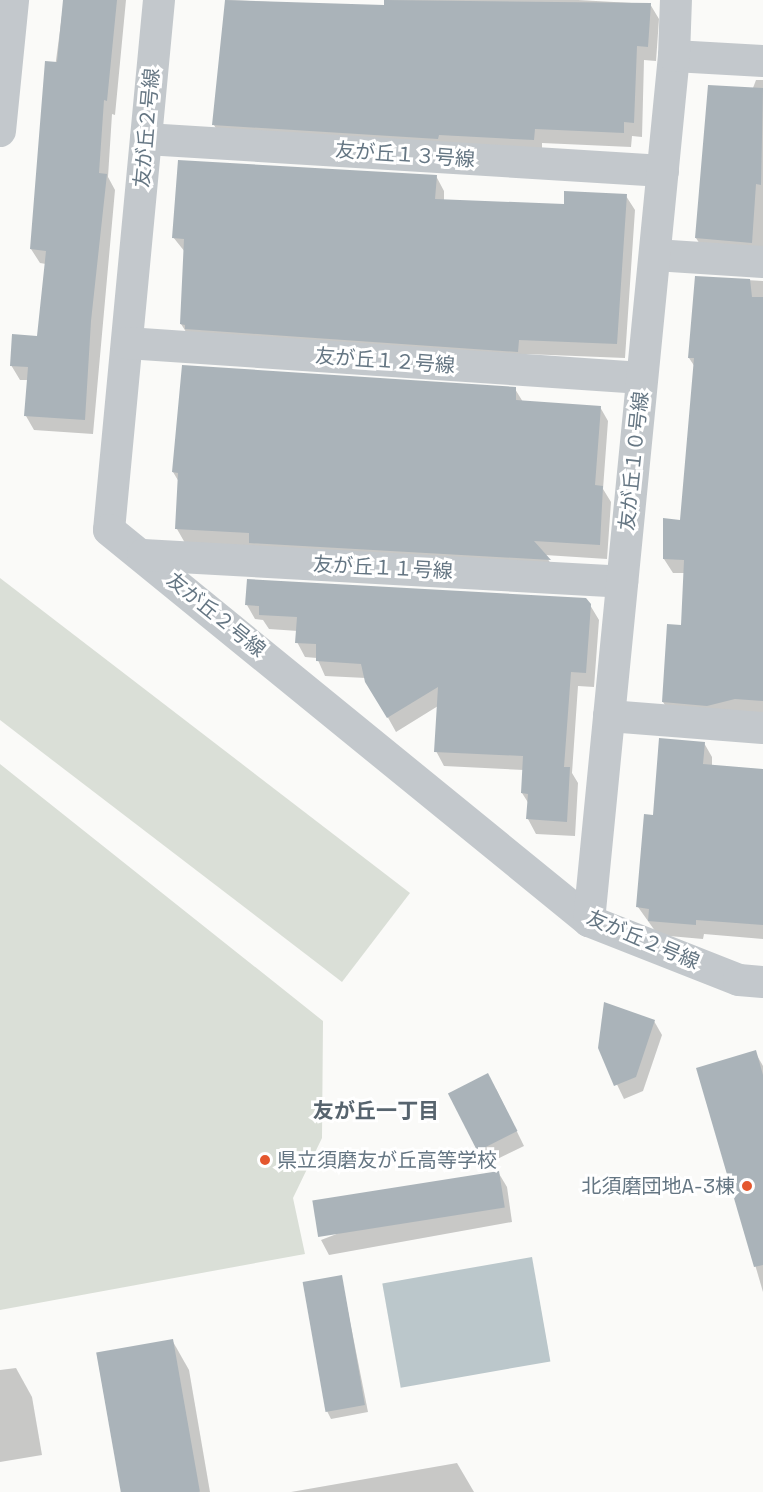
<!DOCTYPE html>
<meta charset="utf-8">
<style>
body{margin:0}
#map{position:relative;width:763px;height:1492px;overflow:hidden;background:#fafaf8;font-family:"Space Grotesk","Noto Sans JP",sans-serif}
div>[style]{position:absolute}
.green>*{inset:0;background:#dadfd7}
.water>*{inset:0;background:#bbc7cb;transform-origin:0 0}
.shadow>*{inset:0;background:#0003}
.building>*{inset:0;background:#aab3b9;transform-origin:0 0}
.minor>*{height:32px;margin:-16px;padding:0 16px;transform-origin:16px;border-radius:16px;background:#c3c8cc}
.dots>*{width:16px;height:16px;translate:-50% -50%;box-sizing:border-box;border:3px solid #fff;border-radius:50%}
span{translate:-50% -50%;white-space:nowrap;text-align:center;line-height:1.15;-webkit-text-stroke:6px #fff;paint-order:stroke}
.street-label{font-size:20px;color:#657683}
.poi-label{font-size:20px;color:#657683}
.left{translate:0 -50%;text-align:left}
.right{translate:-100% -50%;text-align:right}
.neighbourhood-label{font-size:21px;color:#57646e;font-weight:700}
</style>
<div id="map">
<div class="green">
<div style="clip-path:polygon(0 578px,410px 893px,342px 982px,0 720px)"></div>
<div style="clip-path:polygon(0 764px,323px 1021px,322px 1138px,293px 1198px,305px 1254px,0 1310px)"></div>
</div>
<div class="water">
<div style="left:532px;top:1257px;width:106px;height:152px;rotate:80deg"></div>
</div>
<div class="shadow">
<div style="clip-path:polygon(64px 0,126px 0,115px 115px,112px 114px,108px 177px,115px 190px,93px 434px,34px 430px,26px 416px,28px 380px,20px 380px,11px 365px,39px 338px,46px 264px,40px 263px,31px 249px)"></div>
<div style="clip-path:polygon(226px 0,385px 7px,386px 0,578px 0,650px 4px,659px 19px,656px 61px,644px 60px,642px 137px,632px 136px,631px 147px,542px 143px,542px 154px,222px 139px,214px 125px)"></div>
<div style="clip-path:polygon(756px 80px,763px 80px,763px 257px,705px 252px,696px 238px)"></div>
<div style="clip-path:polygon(436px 176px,444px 191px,444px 201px,565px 206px,626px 196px,635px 210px,625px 358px,526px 354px,526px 366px,190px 338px,181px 324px,185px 252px,173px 237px)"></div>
<div style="clip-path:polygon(697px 277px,763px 281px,763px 714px,672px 716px,663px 702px,683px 627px,685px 573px,673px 573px,664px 559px,681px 522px,695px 367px,689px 358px)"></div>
<div style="clip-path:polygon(515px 389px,523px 402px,600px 407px,608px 421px,603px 489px,611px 502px,607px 559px,545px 555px,558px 574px,185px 543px,177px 529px,179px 482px,173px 472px)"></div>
<div style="clip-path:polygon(247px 605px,590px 605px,599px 620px,594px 687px,578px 686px,572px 773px,578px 783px,575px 836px,536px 834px,528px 819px,529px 804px,522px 793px,524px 770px,444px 766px,436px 751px,438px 706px,396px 732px,366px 678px,325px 676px,317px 658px,305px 657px,297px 642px,298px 631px,269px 629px,263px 620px,255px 619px)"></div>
<div style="clip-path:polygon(704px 743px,712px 757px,712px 767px,763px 770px,763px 939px,704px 934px,703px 939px,658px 935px,638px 907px,654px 817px)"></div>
<div style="clip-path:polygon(654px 1021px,662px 1035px,643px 1091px,624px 1099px,599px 1047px)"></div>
<div style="clip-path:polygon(755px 1052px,763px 1066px,763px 1292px,698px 1069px)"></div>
<div style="clip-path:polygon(496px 1089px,524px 1146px,485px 1165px,477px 1150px)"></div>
<div style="clip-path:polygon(498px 1172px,507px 1187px,512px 1222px,329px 1255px,321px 1240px)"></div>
<div style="clip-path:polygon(341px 1276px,368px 1412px,331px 1419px,327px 1411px)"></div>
<div style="clip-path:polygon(172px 1340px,189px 1370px,210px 1492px,122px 1492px)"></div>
<div style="clip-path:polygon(16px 1368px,32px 1397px,42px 1455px,0 1462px,0 1370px)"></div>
<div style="clip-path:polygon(457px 1463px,474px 1492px,291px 1492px)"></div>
</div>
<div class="building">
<div style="clip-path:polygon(63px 0,117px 0,107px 101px,104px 100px,99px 173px,107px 174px,91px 321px,85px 420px,24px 416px,28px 367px,10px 366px,12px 334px,37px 336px,46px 251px,30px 249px,45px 61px,57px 62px)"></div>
<div style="clip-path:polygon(225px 0,384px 5px,384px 0,651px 3px,648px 47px,637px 46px,634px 123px,624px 122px,624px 133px,535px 129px,534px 140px,439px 135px,438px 139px,212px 125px)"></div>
<div style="clip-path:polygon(708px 85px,763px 88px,761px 185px,756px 184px,752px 243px,695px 238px)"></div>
<div style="clip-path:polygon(178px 160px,437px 175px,435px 199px,564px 204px,564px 191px,627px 194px,617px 344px,519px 340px,518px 352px,185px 329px,185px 325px,180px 324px,184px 239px,172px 238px)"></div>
<div style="clip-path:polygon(695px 276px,750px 279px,752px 297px,763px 297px,763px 701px,735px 699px,707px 706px,662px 702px,667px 624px,681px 625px,684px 560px,663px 559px,663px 518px,680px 520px,694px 358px,688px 358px)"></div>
<div style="clip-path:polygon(182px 365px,516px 387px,516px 400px,601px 406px,595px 485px,603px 486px,600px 545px,534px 541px,551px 560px,249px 543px,249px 533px,175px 529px,178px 473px,172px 472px)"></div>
<div style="clip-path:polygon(247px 579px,586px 598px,591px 604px,586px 673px,571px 672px,564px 767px,570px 767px,567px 822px,526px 819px,528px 794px,521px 793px,523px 756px,434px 752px,438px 687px,387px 718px,365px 682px,361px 664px,316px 661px,316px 644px,295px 643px,297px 617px,259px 615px,259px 606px,245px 605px)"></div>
<div style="clip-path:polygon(659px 738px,705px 742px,703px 764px,763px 769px,763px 925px,696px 920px,696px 925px,648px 921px,649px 909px,636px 907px,644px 814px,653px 815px)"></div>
<div style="clip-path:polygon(604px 1002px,655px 1020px,636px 1077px,614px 1086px,598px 1048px)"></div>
<div style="clip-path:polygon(756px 1050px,763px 1075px,763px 1265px,754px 1267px,696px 1068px)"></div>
<div style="left:488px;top:1073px;width:65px;height:45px;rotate:63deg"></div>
<div style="left:499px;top:1171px;width:37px;height:189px;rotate:81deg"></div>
<div style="left:342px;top:1275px;width:132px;height:40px;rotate:80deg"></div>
<div style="left:173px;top:1339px;width:155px;height:78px;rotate:80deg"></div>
</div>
<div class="minor">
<div style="left:159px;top:0;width:532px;rotate:95.39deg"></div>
<div style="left:109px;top:530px;width:619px;rotate:39.17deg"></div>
<div style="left:589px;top:921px;width:161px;rotate:21.5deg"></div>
<div style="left:739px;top:980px;width:24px;rotate:5deg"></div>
<div style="left:674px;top:56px;width:89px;rotate:3.2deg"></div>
<div style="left:0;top:131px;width:132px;rotate:-84.3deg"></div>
<div style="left:146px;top:139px;width:518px;rotate:3.54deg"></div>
<div style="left:655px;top:255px;width:108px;rotate:3.7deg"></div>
<div style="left:127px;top:343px;width:516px;rotate:3.89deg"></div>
<div style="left:143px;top:555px;width:480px;rotate:3.2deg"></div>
<div style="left:609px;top:716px;width:154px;rotate:4.5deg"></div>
<div style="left:589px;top:921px;width:869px;rotate:-84.39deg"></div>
<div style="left:674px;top:56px;width:56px;rotate:-88deg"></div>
</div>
<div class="dots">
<div style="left:265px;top:1160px;background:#e4572e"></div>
<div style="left:747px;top:1186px;background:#e4572e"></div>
</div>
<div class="street-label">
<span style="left:147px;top:128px;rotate:-85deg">友が丘２号線</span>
<span style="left:405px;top:155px;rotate:4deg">友が丘１３号線</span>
<span style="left:385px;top:361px;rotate:4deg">友が丘１２号線</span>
<span style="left:634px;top:461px;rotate:-84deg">友が丘１０号線</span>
<span style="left:383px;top:568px;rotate:3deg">友が丘１１号線</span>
<span style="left:216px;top:615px;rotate:39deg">友が丘２号線</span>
<span style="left:643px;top:940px;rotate:23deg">友が丘２号線</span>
</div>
<div class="poi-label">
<span class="left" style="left:277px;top:1160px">県立須磨友が丘高等学校</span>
<span class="right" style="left:735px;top:1186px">北須磨団地A-3棟</span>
</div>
<div class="neighbourhood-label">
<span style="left:376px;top:1111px">友が丘一丁目</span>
</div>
</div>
